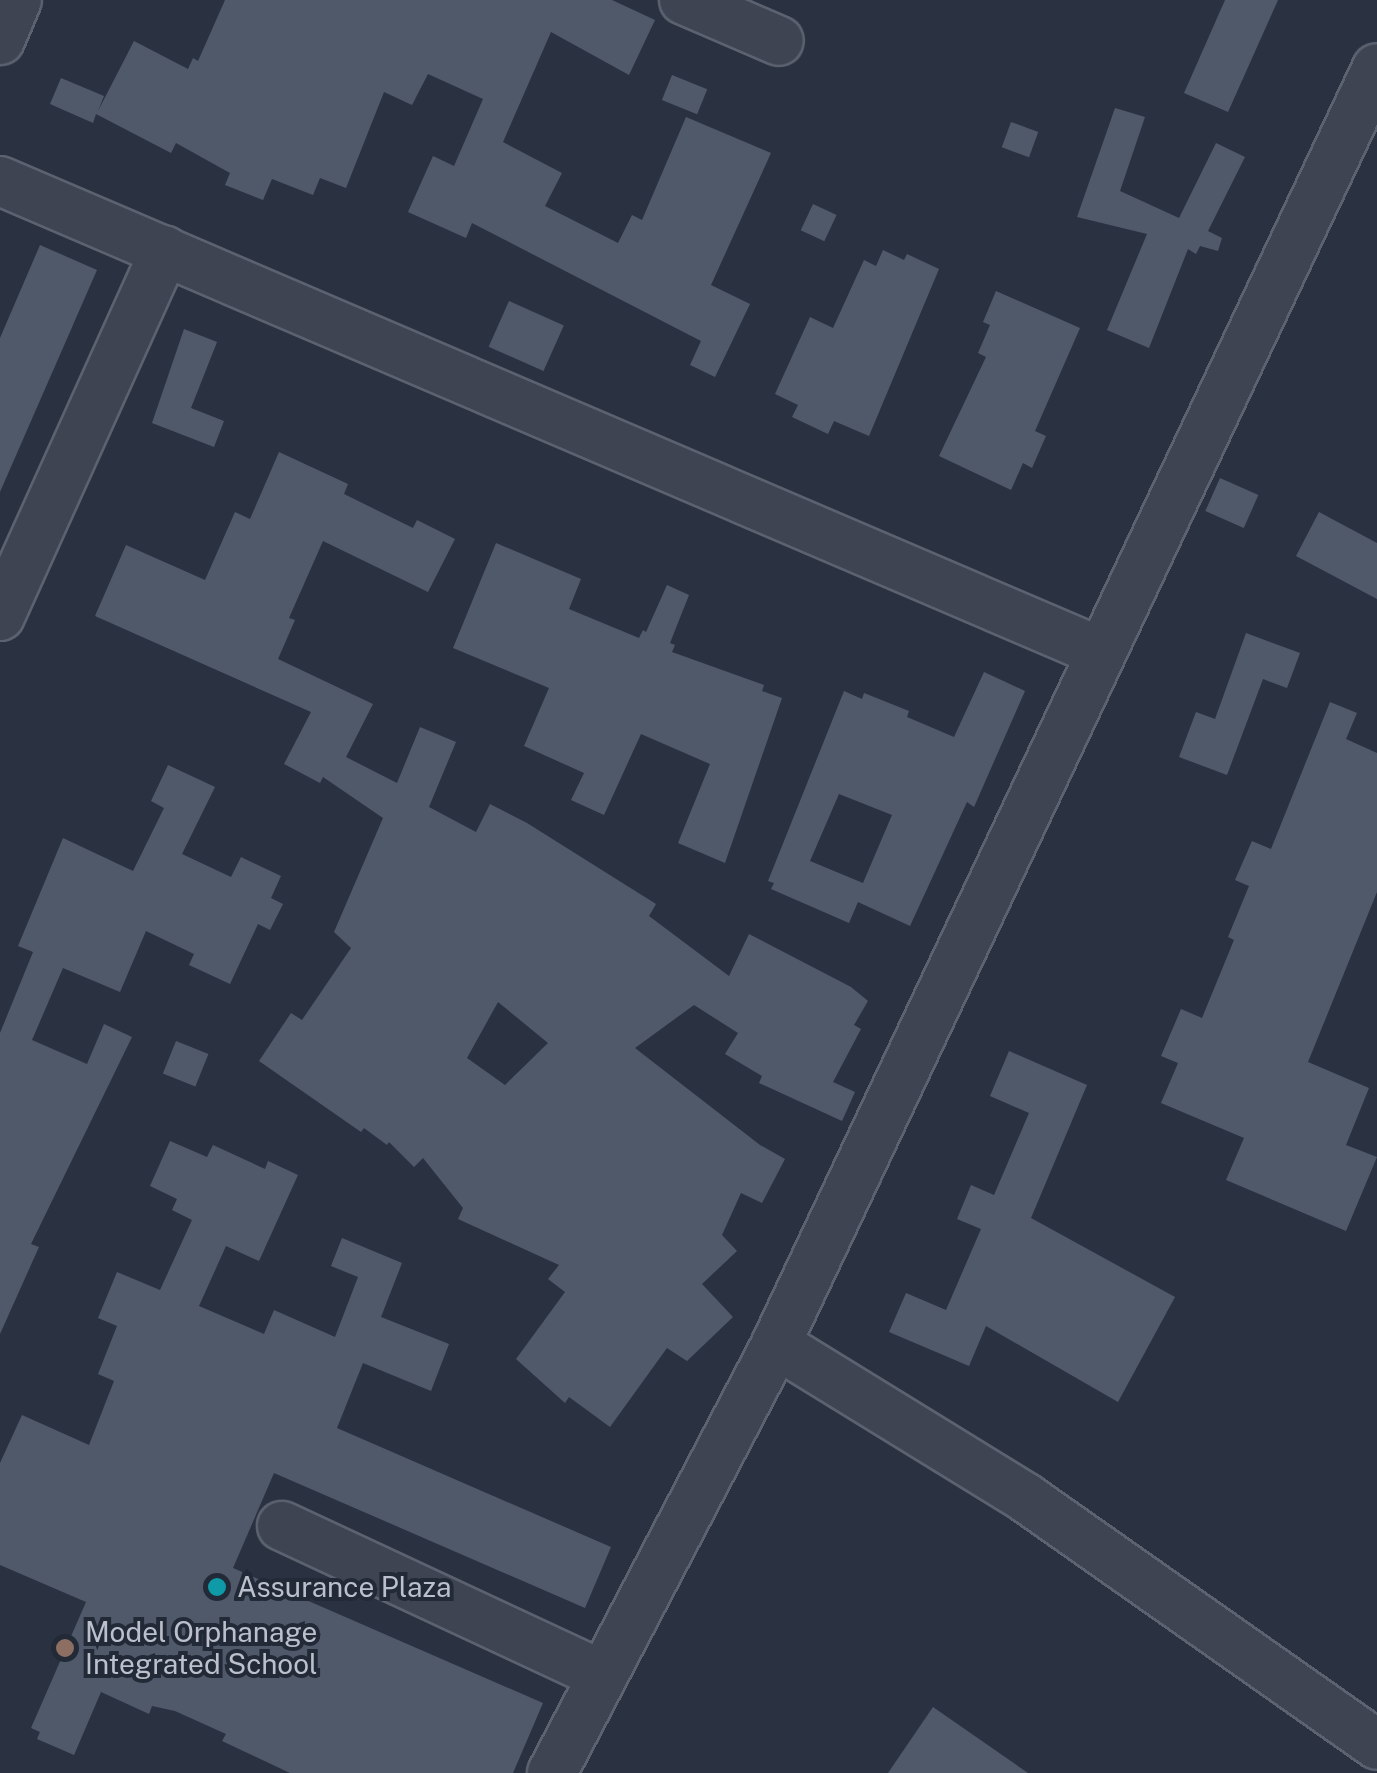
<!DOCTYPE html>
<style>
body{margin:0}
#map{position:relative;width:1377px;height:1773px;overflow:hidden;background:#2a3242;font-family:"Public Sans",sans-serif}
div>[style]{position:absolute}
.building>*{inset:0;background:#50596a;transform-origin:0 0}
.roads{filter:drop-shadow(2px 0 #5c626f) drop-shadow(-2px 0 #5c626f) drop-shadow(0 2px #5c626f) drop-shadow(0 -2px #5c626f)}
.minor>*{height:48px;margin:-24px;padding:0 24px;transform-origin:24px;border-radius:24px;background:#3e4452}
.dots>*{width:28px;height:28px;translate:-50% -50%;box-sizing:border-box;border:5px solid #222937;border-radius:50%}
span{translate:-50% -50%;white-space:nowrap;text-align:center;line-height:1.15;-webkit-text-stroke:8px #222937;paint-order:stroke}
.poi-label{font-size:28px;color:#bbc0cc}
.left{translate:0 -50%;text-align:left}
</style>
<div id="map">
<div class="building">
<div style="clip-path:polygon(225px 0,612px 0,655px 20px,629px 75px,551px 32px,503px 142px,562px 173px,545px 206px,618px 243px,632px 215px,642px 220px,686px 117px,771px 153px,711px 285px,750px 304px,715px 377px,690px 365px,701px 341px,472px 223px,466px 238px,408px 212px,433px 156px,454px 166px,483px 99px,428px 74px,412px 105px,384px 92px,346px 188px,320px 178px,313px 195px,272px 179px,263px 200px,225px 185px,230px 173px,176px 143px,171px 153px,96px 114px,93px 123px,50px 104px,61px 78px,104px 96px,98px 111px,134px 41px,188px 69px,193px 58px,198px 61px)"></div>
<div style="clip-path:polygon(1225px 0,1278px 0,1228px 112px,1184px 93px)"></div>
<div style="left:672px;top:75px;width:38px;height:27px;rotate:22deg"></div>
<div style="clip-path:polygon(1115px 108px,1145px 117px,1120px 191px,1179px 218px,1216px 143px,1245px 157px,1208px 231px,1222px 238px,1218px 251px,1200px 246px,1196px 254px,1188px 249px,1149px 348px,1107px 330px,1147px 234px,1077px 217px)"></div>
<div style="left:1011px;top:122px;width:29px;height:27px;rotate:20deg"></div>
<div style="left:813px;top:204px;width:26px;height:29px;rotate:25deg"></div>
<div style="clip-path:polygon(40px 245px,97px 270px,0 492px,0 338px)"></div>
<div style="clip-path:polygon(883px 250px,904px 260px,907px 254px,939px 269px,869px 436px,834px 421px,828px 434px,792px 417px,798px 405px,775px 394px,810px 317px,833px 328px,864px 260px,876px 266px)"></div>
<div style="clip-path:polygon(996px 291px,1080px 328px,1035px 431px,1046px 436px,1032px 468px,1023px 463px,1011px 490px,939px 456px,986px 357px,978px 353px,990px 325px,983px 322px)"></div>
<div style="left:509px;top:301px;width:60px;height:50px;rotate:24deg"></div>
<div style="clip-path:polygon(184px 329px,217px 342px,191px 408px,224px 421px,214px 447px,152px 423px)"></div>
<div style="clip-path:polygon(evenodd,279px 452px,348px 484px,344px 494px,413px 528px,417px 520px,455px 539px,428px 592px,323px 541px,289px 618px,295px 620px,278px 659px,373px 704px,346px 757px,397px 783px,420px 727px,456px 742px,429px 807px,476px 832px,490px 804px,527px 823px,656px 904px,649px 916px,729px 976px,749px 934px,851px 987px,868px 1001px,854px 1025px,861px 1029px,833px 1082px,855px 1092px,842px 1121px,759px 1083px,762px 1076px,725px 1054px,738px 1033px,694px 1005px,635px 1048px,760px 1145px,785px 1159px,762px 1203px,741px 1193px,722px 1235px,737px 1251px,702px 1284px,733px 1317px,687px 1361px,667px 1348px,610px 1427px,569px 1397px,565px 1403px,516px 1359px,565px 1292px,548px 1279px,559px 1265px,458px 1219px,463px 1208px,423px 1158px,414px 1167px,389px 1142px,387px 1145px,364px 1128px,361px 1132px,259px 1061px,291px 1013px,302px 1020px,351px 948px,334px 932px,383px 818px,323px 777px,320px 783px,284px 764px,311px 712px,95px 616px,126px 545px,205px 580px,235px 512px,250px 519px,279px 452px,498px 1002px,548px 1043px,505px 1085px,467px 1058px,498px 1002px)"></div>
<div style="left:1220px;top:478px;width:42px;height:36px;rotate:24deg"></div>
<div style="clip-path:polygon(1319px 512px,1377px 543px,1377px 599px,1296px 556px)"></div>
<div style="clip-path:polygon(496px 543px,581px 579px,569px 609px,639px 638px,643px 630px,646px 632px,667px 585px,689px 595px,670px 643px,675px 645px,672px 652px,764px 685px,762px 691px,782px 698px,725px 863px,678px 843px,710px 764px,641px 734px,604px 815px,571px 800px,584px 773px,524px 746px,549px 688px,453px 648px)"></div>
<div style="clip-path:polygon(1246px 633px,1300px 653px,1287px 688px,1263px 679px,1227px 775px,1179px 757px,1196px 712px,1215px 719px)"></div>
<div style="clip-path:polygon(evenodd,984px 672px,1025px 691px,974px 807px,967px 802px,910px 926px,858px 902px,849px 923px,771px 889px,774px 883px,768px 881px,844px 691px,862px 699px,864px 693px,909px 711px,907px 717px,954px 737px,984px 672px,839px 794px,892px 815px,863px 883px,810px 861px,839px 794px)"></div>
<div style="clip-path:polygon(1330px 702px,1357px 713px,1346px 739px,1377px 753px,1377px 892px,1308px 1062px,1369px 1088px,1346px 1145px,1377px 1157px,1346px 1231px,1226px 1180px,1244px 1138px,1161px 1103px,1178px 1063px,1161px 1056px,1181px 1009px,1202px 1018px,1234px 940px,1228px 937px,1249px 886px,1235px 880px,1252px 841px,1271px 849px)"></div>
<div style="clip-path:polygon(168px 765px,215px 787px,182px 854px,231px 877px,241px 857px,281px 876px,271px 898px,283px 904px,270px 930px,258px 924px,230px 984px,189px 965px,194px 954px,146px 931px,120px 992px,63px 968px,32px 1040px,87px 1064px,104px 1024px,132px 1037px,31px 1244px,39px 1247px,0 1334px,0 1033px,33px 952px,18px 946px,63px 838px,133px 871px,164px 808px,151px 801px)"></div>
<div style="left:176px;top:1041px;width:35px;height:35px;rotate:22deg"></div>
<div style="clip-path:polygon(1009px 1051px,1087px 1085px,1031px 1218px,1175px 1297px,1118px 1402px,986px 1326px,969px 1366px,889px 1332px,906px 1293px,946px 1310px,981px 1229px,957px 1219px,971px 1185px,994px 1195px,1029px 1113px,990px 1096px)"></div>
<div style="clip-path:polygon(170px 1141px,207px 1157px,213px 1145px,265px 1169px,268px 1161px,298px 1175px,259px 1261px,226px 1246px,199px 1306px,264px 1334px,274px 1310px,335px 1337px,358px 1277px,331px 1266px,342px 1238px,402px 1263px,381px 1317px,449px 1344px,431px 1391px,363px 1363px,337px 1428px,611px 1547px,585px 1608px,274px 1473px,233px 1568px,543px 1703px,513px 1773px,290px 1773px,222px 1741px,226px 1734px,175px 1711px,152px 1706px,149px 1714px,101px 1692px,74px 1755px,37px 1739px,40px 1732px,31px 1728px,86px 1602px,0 1565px,0 1463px,22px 1415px,89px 1445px,114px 1381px,98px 1374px,117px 1326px,98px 1318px,117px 1272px,160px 1290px,192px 1220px,172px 1210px,177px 1199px,150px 1186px)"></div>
<div style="clip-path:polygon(933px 1707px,1028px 1773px,888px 1773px)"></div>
</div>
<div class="roads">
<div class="minor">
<div style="left:684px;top:0;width:103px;rotate:23.3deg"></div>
<div style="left:0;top:40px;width:43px;rotate:-67deg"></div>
<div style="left:0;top:181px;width:1197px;rotate:23.18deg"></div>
<div style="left:0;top:616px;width:401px;rotate:-65.7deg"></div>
<div style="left:776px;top:1344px;width:294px;rotate:31.6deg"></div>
<div style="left:1026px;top:1498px;width:429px;rotate:35.1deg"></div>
<div style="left:282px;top:1526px;width:353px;rotate:25deg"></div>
<div style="left:552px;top:1773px;width:484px;rotate:-62.4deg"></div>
<div style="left:776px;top:1344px;width:1410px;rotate:-64.78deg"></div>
</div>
</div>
<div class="dots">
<div style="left:217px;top:1587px;background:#0f9aa8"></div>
<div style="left:65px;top:1648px;background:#8d6e63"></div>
</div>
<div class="poi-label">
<span class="left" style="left:237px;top:1587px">Assurance Plaza</span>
<span class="left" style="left:85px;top:1648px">Model Orphanage<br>Integrated School</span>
</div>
</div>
